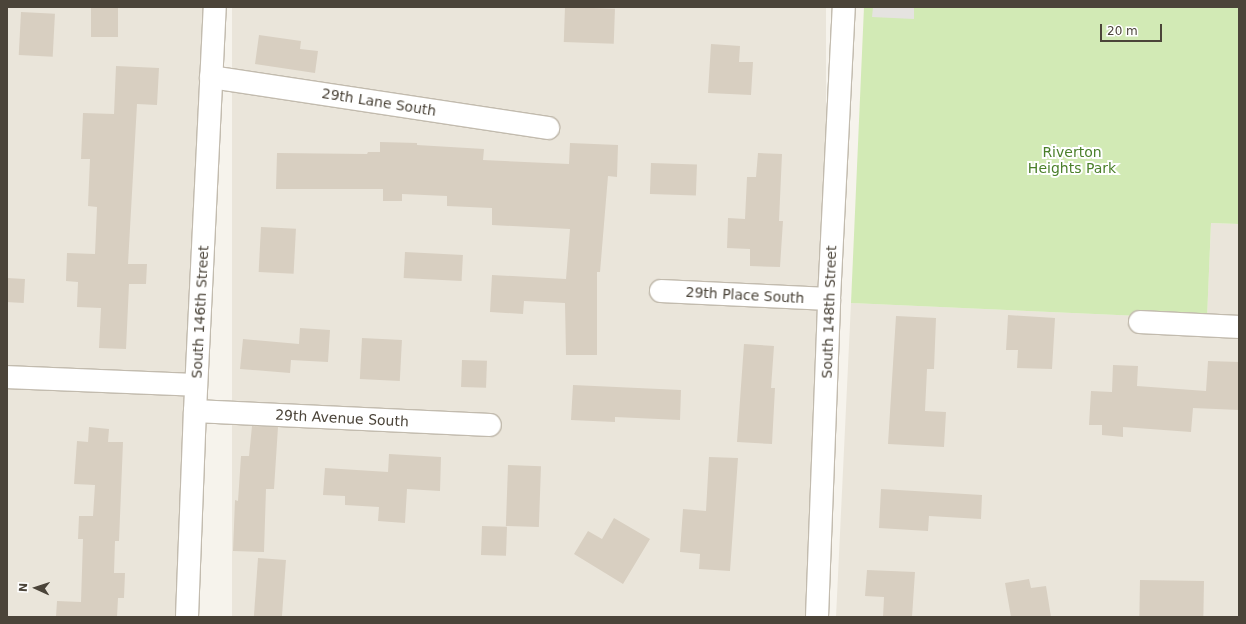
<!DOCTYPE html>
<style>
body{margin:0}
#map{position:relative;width:1246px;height:624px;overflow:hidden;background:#f6f3ec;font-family:"DejaVu Sans",sans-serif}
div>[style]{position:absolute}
.residential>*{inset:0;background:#eae5da;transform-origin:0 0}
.green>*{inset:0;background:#d2eab5}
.parking>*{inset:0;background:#e5e3e0}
.building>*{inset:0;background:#d8cfc1;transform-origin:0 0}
.roads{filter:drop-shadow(1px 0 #c2bbae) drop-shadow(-1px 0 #c2bbae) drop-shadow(0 1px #c2bbae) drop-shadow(0 -1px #c2bbae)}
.minor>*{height:22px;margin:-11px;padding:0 11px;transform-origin:11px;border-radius:11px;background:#fff}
span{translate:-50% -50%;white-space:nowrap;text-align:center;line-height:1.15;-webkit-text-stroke:4px #fff;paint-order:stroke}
.street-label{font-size:14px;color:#4b4439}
.park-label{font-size:14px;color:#4a7f2a}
.frame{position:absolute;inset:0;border:8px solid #4b4439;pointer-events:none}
.north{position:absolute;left:16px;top:568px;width:40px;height:40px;-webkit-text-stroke:3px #fff;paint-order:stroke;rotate:273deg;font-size:11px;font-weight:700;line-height:16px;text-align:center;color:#4b4439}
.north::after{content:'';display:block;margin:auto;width:14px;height:18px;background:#4b4439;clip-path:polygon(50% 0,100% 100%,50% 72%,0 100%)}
.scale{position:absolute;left:1100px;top:24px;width:62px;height:18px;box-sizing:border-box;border:2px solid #4b4439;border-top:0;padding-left:5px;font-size:12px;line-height:14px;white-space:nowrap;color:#4b4439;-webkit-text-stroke:3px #fff;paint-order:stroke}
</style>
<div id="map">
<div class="residential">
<div style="clip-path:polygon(7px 7px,205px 7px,177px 617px,7px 617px)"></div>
<div style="left:232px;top:7px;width:594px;height:611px"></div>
<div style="clip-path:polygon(1211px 223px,1239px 224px,1239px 617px,836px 617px,851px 303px,1207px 319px)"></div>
</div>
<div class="green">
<div style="clip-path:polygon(864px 7px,1239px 7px,1239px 224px,1211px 223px,1207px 319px,851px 303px)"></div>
</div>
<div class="parking">
<div style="clip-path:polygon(873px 7px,914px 7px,914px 19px,872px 17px)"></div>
</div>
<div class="building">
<div style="left:91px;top:7px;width:27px;height:30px"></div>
<div style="left:565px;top:7px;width:50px;height:35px;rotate:2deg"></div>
<div style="left:21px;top:12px;width:34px;height:43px;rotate:3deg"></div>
<div style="clip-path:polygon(259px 35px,301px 41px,300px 49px,318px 51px,315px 73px,255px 64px)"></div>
<div style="clip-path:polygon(711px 44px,740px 46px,739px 62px,753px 62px,751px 95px,708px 93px)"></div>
<div style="clip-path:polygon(116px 66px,159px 68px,157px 105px,137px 104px,128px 264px,147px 264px,146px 284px,129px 284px,126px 349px,99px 348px,101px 308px,77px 307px,78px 282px,66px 281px,67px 253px,95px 254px,97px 207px,88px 206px,90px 159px,81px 159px,83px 113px,114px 114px)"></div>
<div style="clip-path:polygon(380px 142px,417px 143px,417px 145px,484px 149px,483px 160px,569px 164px,570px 143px,618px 145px,617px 177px,608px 176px,600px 272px,597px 272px,597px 355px,566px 355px,565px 303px,524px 301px,523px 314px,490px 312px,492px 275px,566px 279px,570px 229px,492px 225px,492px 208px,447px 206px,447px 196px,402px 194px,402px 201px,383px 201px,383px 189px,276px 189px,277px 153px,367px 154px,368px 152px,380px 152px)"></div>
<div style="clip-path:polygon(758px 153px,782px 154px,779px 221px,783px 221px,780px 267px,750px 266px,750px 249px,727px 248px,728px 218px,745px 219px,747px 177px,756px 177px)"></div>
<div style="left:651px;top:163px;width:46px;height:31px;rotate:2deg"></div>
<div style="left:261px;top:227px;width:35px;height:45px;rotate:3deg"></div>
<div style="left:405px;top:252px;width:58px;height:26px;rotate:3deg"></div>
<div style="left:7px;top:278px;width:18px;height:24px;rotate:3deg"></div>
<div style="clip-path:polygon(1008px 315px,1055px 318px,1052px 369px,1017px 368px,1018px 350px,1006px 350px)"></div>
<div style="clip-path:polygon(896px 316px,936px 318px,934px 369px,927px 369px,925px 411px,946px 412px,944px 447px,888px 444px)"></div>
<div style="clip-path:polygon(300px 328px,330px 330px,328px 362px,291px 360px,290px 373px,240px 369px,243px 339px,299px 344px)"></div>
<div style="left:362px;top:338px;width:40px;height:41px;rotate:3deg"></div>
<div style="clip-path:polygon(744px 344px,774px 346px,771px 388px,775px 388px,772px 444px,737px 442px)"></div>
<div style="left:462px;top:360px;width:25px;height:27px;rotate:2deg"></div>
<div style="clip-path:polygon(1208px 361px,1239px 362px,1239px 410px,1193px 408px,1191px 432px,1123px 427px,1123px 437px,1102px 435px,1102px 425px,1089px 425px,1091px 391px,1112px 392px,1113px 365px,1138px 366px,1137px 386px,1206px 391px)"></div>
<div style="clip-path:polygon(573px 385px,681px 390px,680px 420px,615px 417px,615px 422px,571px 420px)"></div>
<div style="clip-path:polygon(252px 426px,278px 427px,274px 489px,266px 489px,264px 552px,233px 551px,235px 500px,238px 501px,241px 456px,249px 456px)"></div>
<div style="clip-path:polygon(89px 427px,109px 429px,108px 442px,123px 442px,119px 541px,115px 541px,114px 573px,125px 573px,124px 598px,118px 598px,117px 617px,56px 617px,57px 601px,81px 602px,83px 539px,78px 539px,79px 516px,93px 516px,95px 485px,74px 484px,77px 441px,88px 442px)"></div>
<div style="clip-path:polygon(389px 454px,441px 457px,440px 491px,407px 489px,405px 523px,378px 521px,379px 507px,345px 505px,345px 496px,323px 495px,325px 468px,388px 472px)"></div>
<div style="clip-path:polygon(709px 457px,738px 458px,730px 571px,699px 569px,700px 554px,680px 552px,683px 509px,706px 511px)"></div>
<div style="left:508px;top:465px;width:33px;height:61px;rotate:2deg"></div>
<div style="clip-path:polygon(881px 489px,982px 495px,981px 519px,929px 516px,928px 531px,879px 528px)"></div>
<div style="clip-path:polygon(614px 518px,650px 539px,623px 584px,574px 554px,588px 531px,602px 539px)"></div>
<div style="left:482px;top:526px;width:25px;height:29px;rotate:2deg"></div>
<div style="left:258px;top:558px;width:28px;height:59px;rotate:4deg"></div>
<div style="clip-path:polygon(867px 570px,915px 572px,912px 617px,883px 617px,884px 597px,865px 596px)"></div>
<div style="clip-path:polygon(1029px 579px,1031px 588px,1046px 586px,1051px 617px,1011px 617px,1005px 583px)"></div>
<div style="left:1140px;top:580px;width:64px;height:37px;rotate:1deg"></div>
</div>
<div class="roads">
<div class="minor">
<div style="left:211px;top:77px;width:341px;rotate:8.6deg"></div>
<div style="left:661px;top:291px;width:168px;rotate:2.7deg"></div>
<div style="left:1140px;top:322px;width:99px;rotate:2.9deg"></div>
<div style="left:7px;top:377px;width:189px;rotate:2.4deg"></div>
<div style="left:195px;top:411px;width:295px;rotate:2.7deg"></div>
<div style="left:187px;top:617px;width:206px;rotate:-87.8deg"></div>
<div style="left:195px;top:411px;width:404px;rotate:-87.2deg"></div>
<div style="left:817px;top:617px;width:318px;rotate:-87.8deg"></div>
<div style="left:829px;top:299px;width:292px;rotate:-87.1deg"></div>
</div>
</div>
<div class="street-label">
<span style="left:379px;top:102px;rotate:9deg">29th Lane South</span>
<span style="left:745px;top:295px;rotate:3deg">29th Place South</span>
<span style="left:200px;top:312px;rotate:-87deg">South 146th Street</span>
<span style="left:829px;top:312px;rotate:-88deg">South 148th Street</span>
<span style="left:342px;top:418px;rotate:3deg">29th Avenue South</span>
</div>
<div class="park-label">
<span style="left:1072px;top:160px">Riverton<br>Heights Park</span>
</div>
<div class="frame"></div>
<div class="north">N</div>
<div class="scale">20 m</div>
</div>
